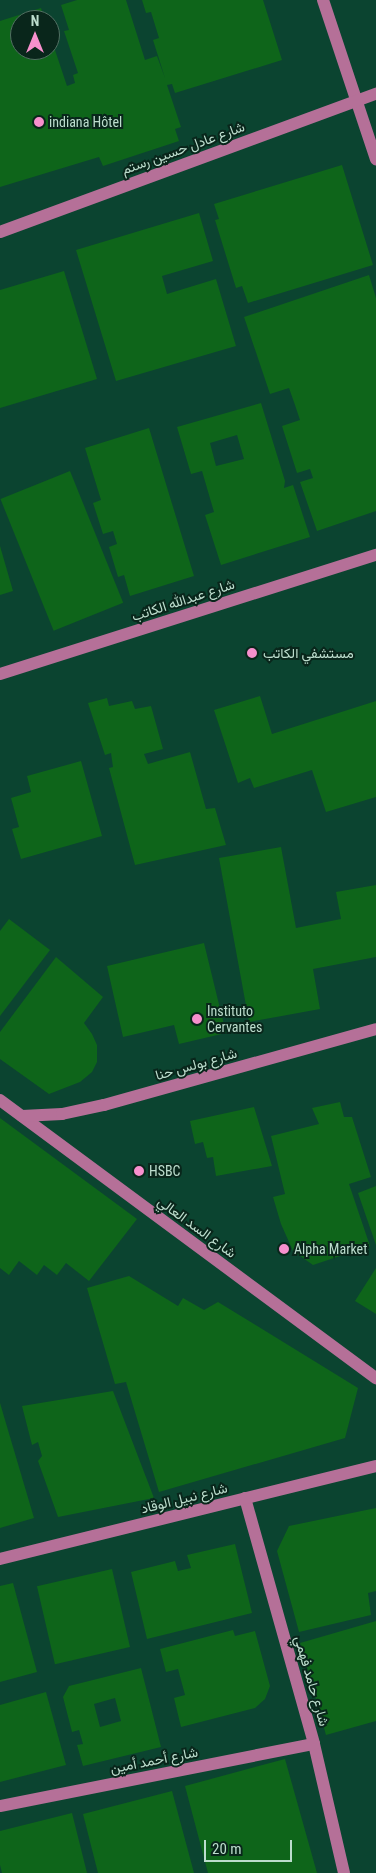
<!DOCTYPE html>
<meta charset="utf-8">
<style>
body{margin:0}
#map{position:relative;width:376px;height:1873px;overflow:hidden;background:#0b4430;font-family:"Roboto Condensed",Vazirmatn,sans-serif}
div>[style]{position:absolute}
.building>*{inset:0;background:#0e651a;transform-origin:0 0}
.minor>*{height:12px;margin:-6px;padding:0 6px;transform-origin:6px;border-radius:6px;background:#b57098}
.dots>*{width:14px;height:14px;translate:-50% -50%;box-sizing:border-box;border:2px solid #09261b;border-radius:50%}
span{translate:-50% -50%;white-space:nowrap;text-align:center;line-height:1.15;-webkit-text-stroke:4px #09261b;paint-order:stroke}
.poi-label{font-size:14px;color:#bcddcd}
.left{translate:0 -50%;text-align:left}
.street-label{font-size:14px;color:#bcddcd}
.north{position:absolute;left:10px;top:10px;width:50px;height:50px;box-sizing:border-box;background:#09261b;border:1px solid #516f62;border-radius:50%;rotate:0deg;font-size:14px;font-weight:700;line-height:20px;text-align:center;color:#bcddcd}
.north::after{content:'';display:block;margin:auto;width:18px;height:22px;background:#f790cd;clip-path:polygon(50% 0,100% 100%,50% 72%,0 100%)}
.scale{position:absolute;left:204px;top:1840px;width:88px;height:22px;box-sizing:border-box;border:2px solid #bcddcd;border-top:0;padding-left:6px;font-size:15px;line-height:18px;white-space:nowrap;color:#bcddcd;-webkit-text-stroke:4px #09261b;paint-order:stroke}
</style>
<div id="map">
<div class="building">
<div style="clip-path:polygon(77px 0,126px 0,145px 60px,157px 56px,165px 78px,153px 40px,159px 38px,151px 12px,146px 13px,142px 0,263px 0,282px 60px,175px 93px,172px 84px,167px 85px,181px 127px,175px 129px,179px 141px,103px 166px,99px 157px,0 187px,0 21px,41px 8px,45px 20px,20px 20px,20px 50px,50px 50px,50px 35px,67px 86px,75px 83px,73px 75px,78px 73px,64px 31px,69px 30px,61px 5px)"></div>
<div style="clip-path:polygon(342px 165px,373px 265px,248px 303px,242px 286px,236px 288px,215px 220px,219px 219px,214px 204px)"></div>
<div style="clip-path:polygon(199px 213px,213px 261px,162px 276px,167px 294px,216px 279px,236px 346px,116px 381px,76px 250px)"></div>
<div style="clip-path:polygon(64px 271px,97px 379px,0 408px,0 290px)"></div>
<div style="clip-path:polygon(369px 275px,376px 298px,376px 511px,317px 531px,300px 482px,313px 478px,310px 469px,297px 473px,282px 426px,300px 420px,295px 405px,289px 388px,270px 394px,244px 317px)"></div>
<div style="clip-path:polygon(evenodd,261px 403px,285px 481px,284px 488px,293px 485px,310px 537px,221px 565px,205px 515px,214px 512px,202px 471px,191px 474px,177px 427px,261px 403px,237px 435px,244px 459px,216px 466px,210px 443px,237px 435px)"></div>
<div style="clip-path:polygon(149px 428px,194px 576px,130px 596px,124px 575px,118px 577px,109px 547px,117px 544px,113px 531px,103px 534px,93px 503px,101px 500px,85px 448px)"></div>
<div style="left:70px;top:471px;width:142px;height:75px;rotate:68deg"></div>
<div style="clip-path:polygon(0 546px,13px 591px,0 595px)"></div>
<div style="clip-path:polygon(260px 696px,272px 734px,376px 701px,376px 797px,326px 812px,312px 770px,254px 788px,250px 778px,238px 783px,214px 710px)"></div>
<div style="clip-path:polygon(107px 698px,109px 706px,132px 701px,135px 709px,151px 706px,163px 749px,144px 754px,148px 764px,190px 752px,206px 809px,215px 808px,226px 845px,135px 865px,109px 768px,113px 767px,111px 753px,105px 755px,88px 703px)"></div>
<div style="clip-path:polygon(81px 761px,102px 836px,21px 859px,12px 829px,19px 827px,11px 798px,31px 792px,27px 776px)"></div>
<div style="clip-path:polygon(281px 847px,296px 928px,341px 919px,336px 892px,376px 885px,376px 957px,313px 969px,320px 1009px,249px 1022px,219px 858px)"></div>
<div style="clip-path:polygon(9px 919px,50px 950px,0 1016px,0 931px)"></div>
<div style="clip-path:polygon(204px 943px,226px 1033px,179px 1044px,174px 1025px,123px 1037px,107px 966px)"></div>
<div style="clip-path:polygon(56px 957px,103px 997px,84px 1023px,92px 1034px,97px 1045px,97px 1062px,92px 1072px,80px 1082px,49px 1094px,0 1059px,0 1032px)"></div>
<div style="clip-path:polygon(340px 1102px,344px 1117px,352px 1117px,371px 1177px,349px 1184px,370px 1246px,313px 1265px,293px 1251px,281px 1224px,273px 1197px,285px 1194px,271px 1136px,319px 1124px,312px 1108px)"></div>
<div style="clip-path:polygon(254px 1107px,272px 1166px,216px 1176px,213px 1157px,207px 1158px,203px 1142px,195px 1144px,190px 1121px)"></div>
<div style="clip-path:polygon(0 1118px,137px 1219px,89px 1281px,66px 1263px,57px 1275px,44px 1265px,37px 1275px,19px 1261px,9px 1275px,0 1268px)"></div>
<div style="clip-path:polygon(376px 1186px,376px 1245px,358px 1193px)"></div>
<div style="clip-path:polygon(376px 1268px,376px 1314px,355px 1301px)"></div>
<div style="clip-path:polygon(129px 1276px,178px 1306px,183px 1298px,204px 1310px,218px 1302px,358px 1388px,345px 1438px,159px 1492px,126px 1382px,115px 1384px,87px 1288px)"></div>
<div style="clip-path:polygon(113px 1391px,154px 1498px,58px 1517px,38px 1461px,42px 1456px,38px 1442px,32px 1445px,22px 1406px)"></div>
<div style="clip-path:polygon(0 1403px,34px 1518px,0 1528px)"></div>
<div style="clip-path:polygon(376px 1508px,376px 1591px,368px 1593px,371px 1615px,299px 1632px,277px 1551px,289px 1526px)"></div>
<div style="clip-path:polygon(235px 1544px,252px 1613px,147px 1639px,131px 1572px,175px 1561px,178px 1571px,191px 1568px,187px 1555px)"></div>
<div style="left:112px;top:1569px;width:80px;height:77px;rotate:77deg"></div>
<div style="clip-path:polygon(13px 1583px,37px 1672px,0 1682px,0 1586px)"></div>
<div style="clip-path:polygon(376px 1621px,376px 1721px,326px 1735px,300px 1643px)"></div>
<div style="clip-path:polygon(233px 1630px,235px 1636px,255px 1631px,270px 1686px,265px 1699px,255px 1708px,181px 1727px,174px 1698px,185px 1695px,178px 1669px,166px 1672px,160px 1649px)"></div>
<div style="clip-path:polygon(evenodd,141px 1668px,161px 1747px,83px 1766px,77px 1745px,83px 1744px,79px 1730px,72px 1732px,63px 1697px,69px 1686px,141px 1668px,115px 1698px,121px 1721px,100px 1727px,94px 1704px,115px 1698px)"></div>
<div style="clip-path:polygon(46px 1692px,66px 1765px,0 1782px,0 1705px)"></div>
<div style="clip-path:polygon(285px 1759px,317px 1873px,208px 1873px,185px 1786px)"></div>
<div style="clip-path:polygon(172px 1791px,194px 1873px,98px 1873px,83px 1814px)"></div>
<div style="clip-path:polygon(72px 1813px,87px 1873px,2px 1873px,0 1865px,0 1831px)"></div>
</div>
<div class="minor">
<div style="left:323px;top:0;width:168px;rotate:71.6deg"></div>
<div style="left:0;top:232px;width:401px;rotate:-20.2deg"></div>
<div style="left:0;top:674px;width:394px;rotate:-17.6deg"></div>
<div style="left:0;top:1100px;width:468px;rotate:36.5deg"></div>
<div style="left:22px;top:1116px;width:40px;rotate:-2.9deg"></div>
<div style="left:62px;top:1114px;width:43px;rotate:-12.1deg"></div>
<div style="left:104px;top:1105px;width:282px;rotate:-15.6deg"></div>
<div style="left:245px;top:1498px;width:255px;rotate:74.3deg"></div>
<div style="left:314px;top:1744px;width:132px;rotate:76.9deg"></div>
<div style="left:0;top:1559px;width:387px;rotate:-13.9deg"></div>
<div style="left:0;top:1806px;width:320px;rotate:-11.2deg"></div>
</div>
<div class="dots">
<div style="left:39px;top:122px;background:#f790cd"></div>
<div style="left:252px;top:653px;background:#f790cd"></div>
<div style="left:197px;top:1019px;background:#f790cd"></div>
<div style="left:139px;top:1171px;background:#f790cd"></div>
<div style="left:284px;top:1249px;background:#f790cd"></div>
</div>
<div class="poi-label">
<span class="left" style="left:49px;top:122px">indiana Hôtel</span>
<span class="left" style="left:263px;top:653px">مستشفي الكاتب</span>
<span class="left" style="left:207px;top:1019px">Instituto<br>Cervantes</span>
<span class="left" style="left:149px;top:1171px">HSBC</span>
<span class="left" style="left:294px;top:1249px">Alpha Market</span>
</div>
<div class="street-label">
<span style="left:183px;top:148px;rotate:-20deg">شارع عادل حسين رستم</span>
<span style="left:183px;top:600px;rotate:-18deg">شارع عبدالله الكاتب</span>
<span style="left:196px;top:1064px;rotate:-16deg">شارع بولس حنا</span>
<span style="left:197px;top:1227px;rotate:36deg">شارع السد العالي</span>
<span style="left:184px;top:1498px;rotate:-14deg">شارع نبيل الوقاد</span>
<span style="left:312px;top:1681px;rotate:74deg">شارع حامد فهمي</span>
<span style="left:154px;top:1760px;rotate:-11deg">شارع أحمد أمين</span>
</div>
<div class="north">N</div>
<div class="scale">20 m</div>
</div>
